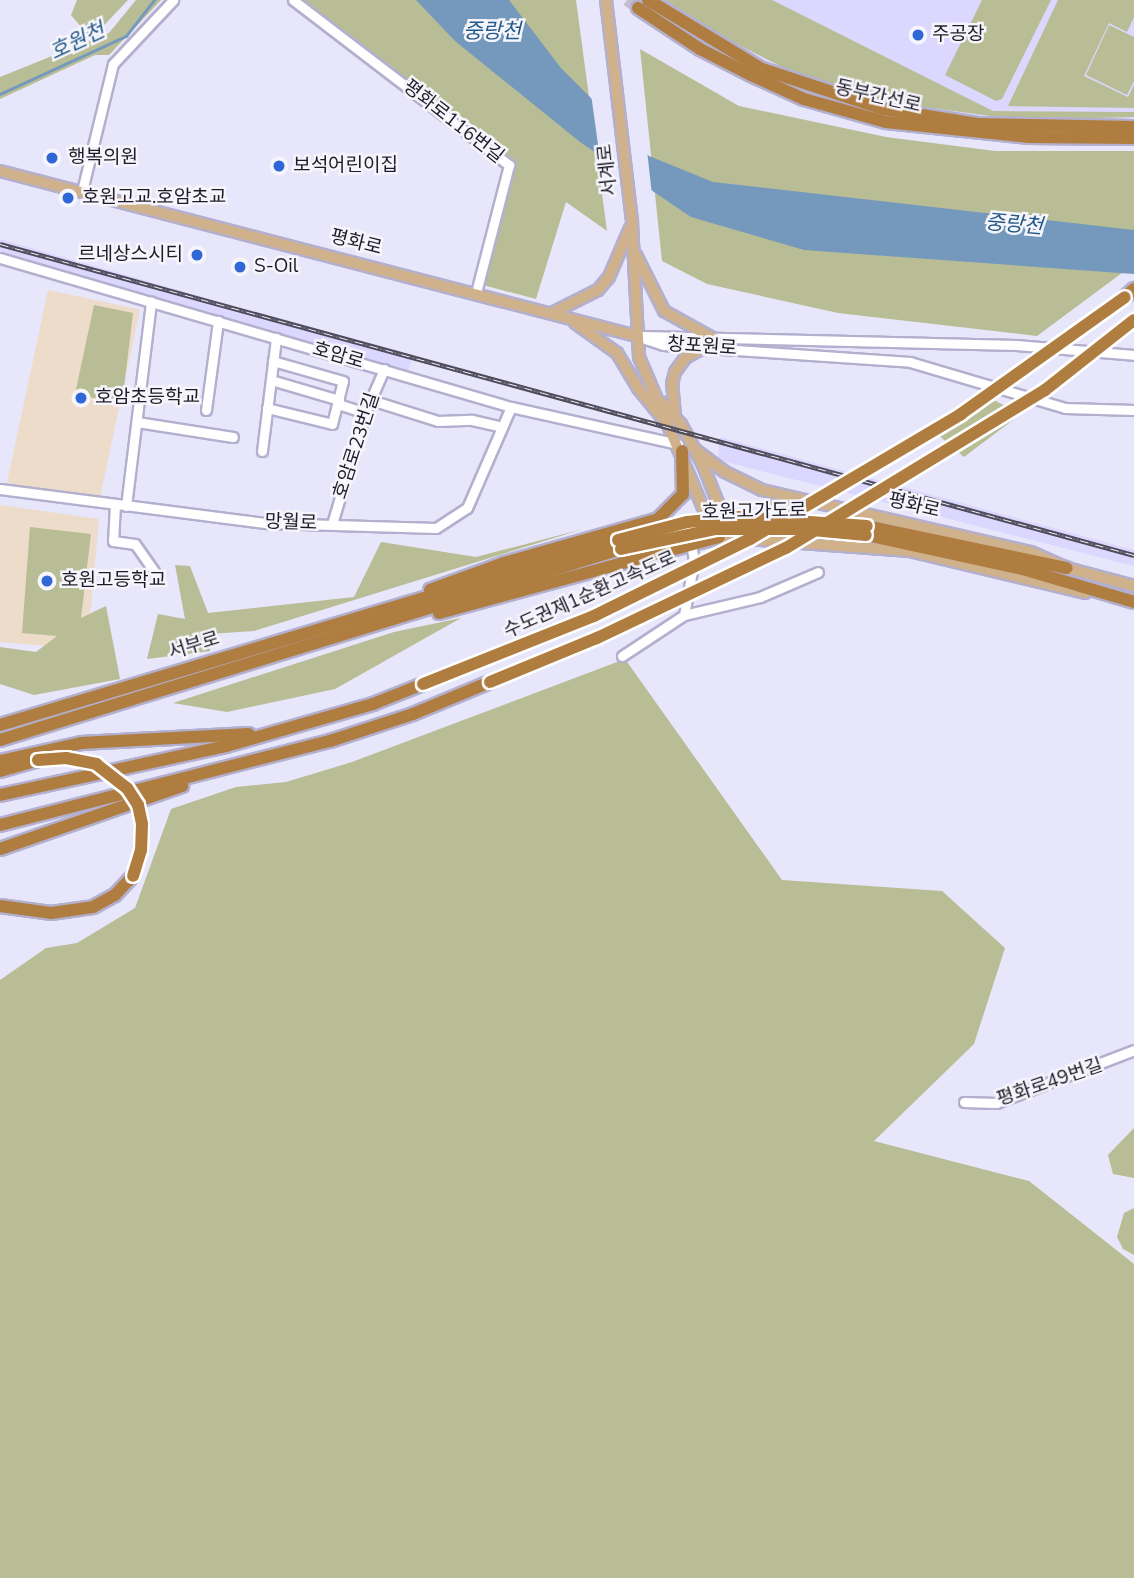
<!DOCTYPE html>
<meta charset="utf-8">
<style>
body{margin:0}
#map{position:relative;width:1134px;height:1578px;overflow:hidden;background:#e8e6fa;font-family:"Nunito Sans","Noto Sans KR",sans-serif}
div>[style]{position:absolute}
.built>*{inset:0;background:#dcd7ff}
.education>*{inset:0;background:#eddcca;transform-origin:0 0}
.green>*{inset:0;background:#b8bd95}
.water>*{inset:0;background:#7599bc}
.pier>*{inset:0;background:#e8e6fa}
.stream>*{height:2.5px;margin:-1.25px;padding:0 1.25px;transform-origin:1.25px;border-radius:1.25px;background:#7599bc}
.highway-tunnel>*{height:12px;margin-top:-6px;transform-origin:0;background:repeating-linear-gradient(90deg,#c0bed0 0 12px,transparent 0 18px)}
.roads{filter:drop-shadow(2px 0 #b3afce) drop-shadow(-2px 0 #b3afce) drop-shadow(0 2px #b3afce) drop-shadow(0 -2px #b3afce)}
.minor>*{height:9px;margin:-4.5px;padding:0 4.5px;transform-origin:4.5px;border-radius:4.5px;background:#fff}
.major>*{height:10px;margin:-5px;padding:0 5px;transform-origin:5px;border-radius:5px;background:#cfb18c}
.highway>*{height:12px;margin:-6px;padding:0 6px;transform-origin:6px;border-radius:6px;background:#af7d40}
.rail>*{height:5px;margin-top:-2.5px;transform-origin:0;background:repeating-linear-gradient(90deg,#f6f5fc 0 8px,#4d4b59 0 16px);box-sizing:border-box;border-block:2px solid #4d4b59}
.bridges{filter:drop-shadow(2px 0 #fff) drop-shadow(-2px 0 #fff) drop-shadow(0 2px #fff) drop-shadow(0 -2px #fff)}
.highway-bridge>*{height:12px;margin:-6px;padding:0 6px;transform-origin:6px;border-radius:6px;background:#af7d40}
.dots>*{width:19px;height:19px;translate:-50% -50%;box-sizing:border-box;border:4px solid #f6f5fc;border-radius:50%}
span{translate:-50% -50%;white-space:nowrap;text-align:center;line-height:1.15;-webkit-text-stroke:5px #f6f5fc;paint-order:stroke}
.poi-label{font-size:19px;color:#1e1c28}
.left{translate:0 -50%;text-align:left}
.right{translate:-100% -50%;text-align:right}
.street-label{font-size:19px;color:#1e1c28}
.water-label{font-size:21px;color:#245a88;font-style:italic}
</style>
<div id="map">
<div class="built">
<div style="clip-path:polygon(663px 0,1134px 0,1134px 118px,1021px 121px,885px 104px,795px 75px,732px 43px)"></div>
<div style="clip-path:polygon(0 239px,262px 314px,413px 355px,407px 374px,0 254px)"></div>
<div style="clip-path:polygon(720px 437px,1134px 550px,1134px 566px,718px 460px)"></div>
</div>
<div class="education">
<div style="left:48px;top:290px;width:94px;height:197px;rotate:12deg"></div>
<div style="clip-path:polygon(0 505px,99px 519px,87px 649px,0 642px)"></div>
</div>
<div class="green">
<div style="clip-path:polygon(77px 0,128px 0,91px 39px,71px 15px)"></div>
<div style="clip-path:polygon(136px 0,161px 0,109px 55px,95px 55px,0 99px,0 77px,109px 33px)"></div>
<div style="clip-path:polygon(303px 0,576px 0,607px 231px,566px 202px,536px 299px,483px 285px,514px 164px)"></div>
<div style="clip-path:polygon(665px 0,772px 0,993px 111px,1134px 112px,1134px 117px,1021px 120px,885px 102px,796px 74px,733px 42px)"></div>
<div style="clip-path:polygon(982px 0,1051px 0,1002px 99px,996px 101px,945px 75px)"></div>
<div style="clip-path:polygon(1058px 0,1134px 0,1134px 17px,1127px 32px,1109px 23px,1084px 76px,1128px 97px,1134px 85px,1134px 108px,1008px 106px)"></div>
<div style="clip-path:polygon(1109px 25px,1134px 37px,1134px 81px,1127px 95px,1086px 75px)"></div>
<div style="clip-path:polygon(640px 49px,739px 106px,886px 137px,995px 151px,1134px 151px,1134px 264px,1037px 336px,838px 313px,707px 284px,662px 261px)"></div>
<div style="clip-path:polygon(94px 305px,133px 313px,122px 404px,75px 394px)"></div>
<div style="clip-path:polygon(978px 392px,1021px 414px,964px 457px,930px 428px)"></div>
<div style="clip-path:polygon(30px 527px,91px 534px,81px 618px,106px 606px,120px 679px,34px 695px,0 684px,0 647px,36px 652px,57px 636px,22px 633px)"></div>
<div style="clip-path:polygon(583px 529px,254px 631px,209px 634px,210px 651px,147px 659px,158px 614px,185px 619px,175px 565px,190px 566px,208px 613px,354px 597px,381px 542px,476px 557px)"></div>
<div style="clip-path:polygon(461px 618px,335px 689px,227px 712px,173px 703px,394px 632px)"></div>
<div style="clip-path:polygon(625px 659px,782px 880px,942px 891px,1005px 948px,974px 1044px,874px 1141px,1029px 1181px,1134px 1264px,1134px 1578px,0 1578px,0 980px,46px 948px,77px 943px,135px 908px,171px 809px,236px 787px,286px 782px,352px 762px)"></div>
<div style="clip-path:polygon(1134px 1128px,1134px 1178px,1113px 1174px,1108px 1155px)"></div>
<div style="clip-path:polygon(1134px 1208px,1134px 1255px,1123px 1249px,1117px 1237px,1124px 1213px)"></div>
</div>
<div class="water">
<div style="clip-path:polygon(416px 0,509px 0,561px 68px,649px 156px,713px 182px,1134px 230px,1134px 274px,804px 250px,691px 217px,580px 142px,455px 41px)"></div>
</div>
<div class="pier">
<div style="clip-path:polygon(591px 94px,647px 150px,652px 195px,600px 159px)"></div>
</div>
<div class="stream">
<div style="left:0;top:94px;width:139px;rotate:-24.7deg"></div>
<div style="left:126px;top:36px;width:46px;rotate:-52.1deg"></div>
</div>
<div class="highway-tunnel">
<div style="left:627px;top:0;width:14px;rotate:36deg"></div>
</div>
<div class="roads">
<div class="minor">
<div style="left:293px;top:0;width:272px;rotate:37.4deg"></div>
<div style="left:509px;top:165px;width:132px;rotate:104.5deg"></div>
<div style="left:82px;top:191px;width:131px;rotate:-76.3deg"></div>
<div style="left:113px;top:64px;width:88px;rotate:-46.8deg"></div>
<div style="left:0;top:258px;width:532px;rotate:16.26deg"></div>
<div style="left:511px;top:407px;width:171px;rotate:12.5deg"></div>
<div style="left:636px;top:336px;width:28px;rotate:18deg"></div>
<div style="left:663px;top:345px;width:248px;rotate:3.9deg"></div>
<div style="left:910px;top:362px;width:162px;rotate:16.5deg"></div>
<div style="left:1065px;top:408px;width:69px;rotate:1.7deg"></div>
<div style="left:643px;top:336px;width:373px;rotate:1.4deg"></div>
<div style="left:1016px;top:345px;width:118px;rotate:4.8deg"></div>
<div style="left:271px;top:380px;width:71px;rotate:16.4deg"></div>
<div style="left:371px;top:400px;width:70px;rotate:17.4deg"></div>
<div style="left:438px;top:421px;width:34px;rotate:-2deg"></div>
<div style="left:472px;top:420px;width:31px;rotate:13deg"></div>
<div style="left:338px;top:404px;width:28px;rotate:18deg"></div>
<div style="left:267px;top:408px;width:67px;rotate:13.8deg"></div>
<div style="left:332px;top:424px;width:44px;rotate:-75.7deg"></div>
<div style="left:343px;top:381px;width:73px;rotate:-164.1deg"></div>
<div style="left:206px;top:410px;width:90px;rotate:-82.3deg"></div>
<div style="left:137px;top:422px;width:97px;rotate:8.9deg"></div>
<div style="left:262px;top:451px;width:114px;rotate:-82.9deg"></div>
<div style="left:0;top:489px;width:269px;rotate:7.3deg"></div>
<div style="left:267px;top:523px;width:169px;rotate:1.7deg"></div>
<div style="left:436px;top:528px;width:37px;rotate:-33deg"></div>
<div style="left:467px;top:508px;width:110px;rotate:-66.5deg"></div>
<div style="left:115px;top:504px;width:37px;rotate:93deg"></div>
<div style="left:113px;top:541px;width:22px;rotate:8deg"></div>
<div style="left:135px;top:544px;width:33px;rotate:55deg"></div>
<div style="left:126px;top:506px;width:206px;rotate:-83deg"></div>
<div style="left:332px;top:524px;width:116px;rotate:-73.4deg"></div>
<div style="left:365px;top:413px;width:48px;rotate:-66.6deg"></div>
<div style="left:684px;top:615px;width:56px;rotate:-79.7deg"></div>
<div style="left:694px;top:560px;width:16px;rotate:-101deg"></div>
<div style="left:622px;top:656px;width:74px;rotate:-33.5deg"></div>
<div style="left:684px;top:615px;width:78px;rotate:-13.3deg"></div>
<div style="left:760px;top:597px;width:63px;rotate:-23.3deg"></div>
<div style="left:964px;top:1102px;width:32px;rotate:2deg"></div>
<div style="left:996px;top:1103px;width:148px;rotate:-21deg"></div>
</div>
<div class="major">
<div style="left:606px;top:0;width:225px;rotate:83.3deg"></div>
<div style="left:632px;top:223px;width:134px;rotate:87deg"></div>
<div style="left:639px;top:357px;width:185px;rotate:67deg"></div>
<div style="left:0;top:171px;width:657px;rotate:14.54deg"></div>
<div style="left:636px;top:255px;width:63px;rotate:63.4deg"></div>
<div style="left:664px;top:311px;width:60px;rotate:29.1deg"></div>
<div style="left:554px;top:312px;width:49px;rotate:-26.6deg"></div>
<div style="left:598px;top:290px;width:17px;rotate:-50deg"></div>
<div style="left:609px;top:277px;width:53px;rotate:-66.8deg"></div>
<div style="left:575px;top:323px;width:52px;rotate:35.5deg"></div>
<div style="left:617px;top:353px;width:41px;rotate:59deg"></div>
<div style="left:638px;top:388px;width:41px;rotate:50.9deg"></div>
<div style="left:661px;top:402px;width:30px;rotate:48deg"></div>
<div style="left:681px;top:424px;width:44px;rotate:61.7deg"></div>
<div style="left:702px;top:463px;width:43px;rotate:68.2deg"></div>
<div style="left:718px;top:503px;width:24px;rotate:88deg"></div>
<div style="left:675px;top:416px;width:32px;rotate:-95deg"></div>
<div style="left:672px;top:384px;width:12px;rotate:-76deg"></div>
<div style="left:675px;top:372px;width:17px;rotate:-54deg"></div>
<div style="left:685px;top:358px;width:23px;rotate:-29deg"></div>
<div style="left:693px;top:448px;width:40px;rotate:37deg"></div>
<div style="left:725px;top:472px;width:41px;rotate:25.9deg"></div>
<div style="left:762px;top:490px;width:276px;rotate:13deg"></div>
<div style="left:1031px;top:552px;width:39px;rotate:24deg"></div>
<div style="left:1067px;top:568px;width:69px;rotate:15deg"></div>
<div style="left:769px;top:526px;width:11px;rotate:-95deg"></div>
<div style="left:768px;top:515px;width:11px;rotate:-56deg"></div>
<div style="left:774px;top:506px;width:25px;rotate:-12deg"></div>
<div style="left:719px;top:537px;width:191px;rotate:4.2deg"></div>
<div style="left:909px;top:551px;width:181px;rotate:13.4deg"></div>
</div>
<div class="highway">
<div style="left:648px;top:0;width:133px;rotate:31.2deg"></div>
<div style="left:762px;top:69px;width:128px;rotate:18.2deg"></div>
<div style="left:884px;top:109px;width:95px;rotate:9.1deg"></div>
<div style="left:978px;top:124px;width:156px;rotate:1.1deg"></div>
<div style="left:638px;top:8px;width:74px;rotate:33.5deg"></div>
<div style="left:700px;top:49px;width:57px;rotate:27deg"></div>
<div style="left:751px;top:75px;width:58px;rotate:24.4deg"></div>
<div style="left:804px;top:99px;width:85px;rotate:15.7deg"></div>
<div style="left:886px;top:122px;width:144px;rotate:6deg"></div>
<div style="left:1029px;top:137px;width:105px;rotate:0.5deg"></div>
<div style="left:1125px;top:297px;width:12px;rotate:-42deg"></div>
<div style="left:867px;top:526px;width:204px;rotate:11.9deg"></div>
<div style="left:866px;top:535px;width:164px;rotate:12.3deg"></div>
<div style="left:1026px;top:570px;width:113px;rotate:16.5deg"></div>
<div style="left:430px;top:590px;width:79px;rotate:-20deg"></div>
<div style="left:504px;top:563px;width:160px;rotate:-15.9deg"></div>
<div style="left:658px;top:519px;width:35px;rotate:-45deg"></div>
<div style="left:683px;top:494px;width:43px;rotate:-91.3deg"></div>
<div style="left:439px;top:613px;width:290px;rotate:-15.2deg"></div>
<div style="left:0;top:725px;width:645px;rotate:-16.67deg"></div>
<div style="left:0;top:740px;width:650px;rotate:-17.1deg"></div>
<div style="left:0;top:761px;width:83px;rotate:-12.5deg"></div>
<div style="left:81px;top:743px;width:168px;rotate:-3.1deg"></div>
<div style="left:0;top:771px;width:40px;rotate:-16deg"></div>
<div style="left:0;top:795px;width:231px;rotate:-12.2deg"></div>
<div style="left:226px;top:746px;width:153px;rotate:-15.9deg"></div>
<div style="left:373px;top:704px;width:54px;rotate:-21.8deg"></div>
<div style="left:0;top:825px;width:341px;rotate:-14.3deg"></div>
<div style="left:330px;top:741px;width:87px;rotate:-18deg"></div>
<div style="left:413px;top:714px;width:83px;rotate:-22.6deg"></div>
<div style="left:0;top:849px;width:193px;rotate:-19.1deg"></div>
<div style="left:0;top:906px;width:51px;rotate:7.8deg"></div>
<div style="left:51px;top:913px;width:42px;rotate:-8.1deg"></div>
<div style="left:93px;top:907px;width:25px;rotate:-29deg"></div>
<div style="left:115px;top:895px;width:26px;rotate:-47deg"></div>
</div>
</div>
<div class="rail">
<div style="left:0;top:244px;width:1176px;rotate:15.34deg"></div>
</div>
<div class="bridges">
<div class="highway-bridge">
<div style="left:618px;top:540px;width:71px;rotate:-14.6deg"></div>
<div style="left:687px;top:522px;width:51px;rotate:-5.6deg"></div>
<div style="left:738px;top:517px;width:129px;rotate:4deg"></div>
<div style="left:621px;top:549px;width:97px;rotate:-11.9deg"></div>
<div style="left:716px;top:529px;width:86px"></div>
<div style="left:802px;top:529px;width:64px;rotate:5.4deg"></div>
<div style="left:490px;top:682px;width:116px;rotate:-22.4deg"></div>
<div style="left:597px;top:638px;width:209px;rotate:-25.5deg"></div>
<div style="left:786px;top:548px;width:303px;rotate:-31.4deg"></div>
<div style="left:1045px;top:390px;width:113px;rotate:-38.2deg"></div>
<div style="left:423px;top:684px;width:184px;rotate:-21.7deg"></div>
<div style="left:594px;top:616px;width:174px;rotate:-26.3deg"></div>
<div style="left:750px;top:539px;width:245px;rotate:-30.6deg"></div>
<div style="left:961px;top:414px;width:201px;rotate:-35.5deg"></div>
<div style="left:38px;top:760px;width:28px;rotate:-4deg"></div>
<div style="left:66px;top:758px;width:31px;rotate:11deg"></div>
<div style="left:96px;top:764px;width:39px;rotate:38deg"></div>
<div style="left:127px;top:788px;width:20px;rotate:57deg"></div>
<div style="left:138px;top:805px;width:19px;rotate:78deg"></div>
<div style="left:142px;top:824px;width:26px;rotate:92deg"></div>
<div style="left:141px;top:850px;width:27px;rotate:107deg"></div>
</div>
</div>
<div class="dots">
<div style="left:918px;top:35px;background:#2f68d6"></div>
<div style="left:52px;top:158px;background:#2f68d6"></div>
<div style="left:279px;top:166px;background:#2f68d6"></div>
<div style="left:68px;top:198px;background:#2f68d6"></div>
<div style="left:197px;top:255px;background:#2f68d6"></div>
<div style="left:240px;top:267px;background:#2f68d6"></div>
<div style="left:81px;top:398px;background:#2f68d6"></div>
<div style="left:47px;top:581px;background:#2f68d6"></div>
</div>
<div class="poi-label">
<span class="left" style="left:932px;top:35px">주공장</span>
<span class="left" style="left:68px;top:158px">행복의원</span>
<span class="left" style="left:293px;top:166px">보석어린이집</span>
<span class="left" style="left:82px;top:198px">호원고교.호암초교</span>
<span class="right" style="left:183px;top:255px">르네상스시티</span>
<span class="left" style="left:254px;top:267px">S-Oil</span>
<span class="left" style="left:95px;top:398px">호암초등학교</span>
<span class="left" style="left:61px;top:581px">호원고등학교</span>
</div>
<div class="street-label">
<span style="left:878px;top:97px;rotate:13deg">동부간선로</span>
<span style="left:453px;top:122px;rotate:38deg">평화로116번길</span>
<span style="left:608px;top:170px;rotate:-96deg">서계로</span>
<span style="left:356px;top:243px;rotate:14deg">평화로</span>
<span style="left:702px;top:347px;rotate:4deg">창포원로</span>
<span style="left:338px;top:356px;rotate:16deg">호암로</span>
<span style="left:357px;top:446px;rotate:-72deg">호암로23번길</span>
<span style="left:914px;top:506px;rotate:13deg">평화로</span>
<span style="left:754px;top:512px;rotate:-1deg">호원고가도로</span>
<span style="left:291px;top:523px;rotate:2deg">망월로</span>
<span style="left:590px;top:595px;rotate:-24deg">수도권제1순환고속도로</span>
<span style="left:194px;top:646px;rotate:-17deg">서부로</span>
<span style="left:1050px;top:1083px;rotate:-19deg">평화로49번길</span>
</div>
<div class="water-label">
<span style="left:492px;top:31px">중랑천</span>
<span style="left:77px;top:41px;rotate:-25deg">호원천</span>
<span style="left:1014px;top:224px;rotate:5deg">중랑천</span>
</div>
</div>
